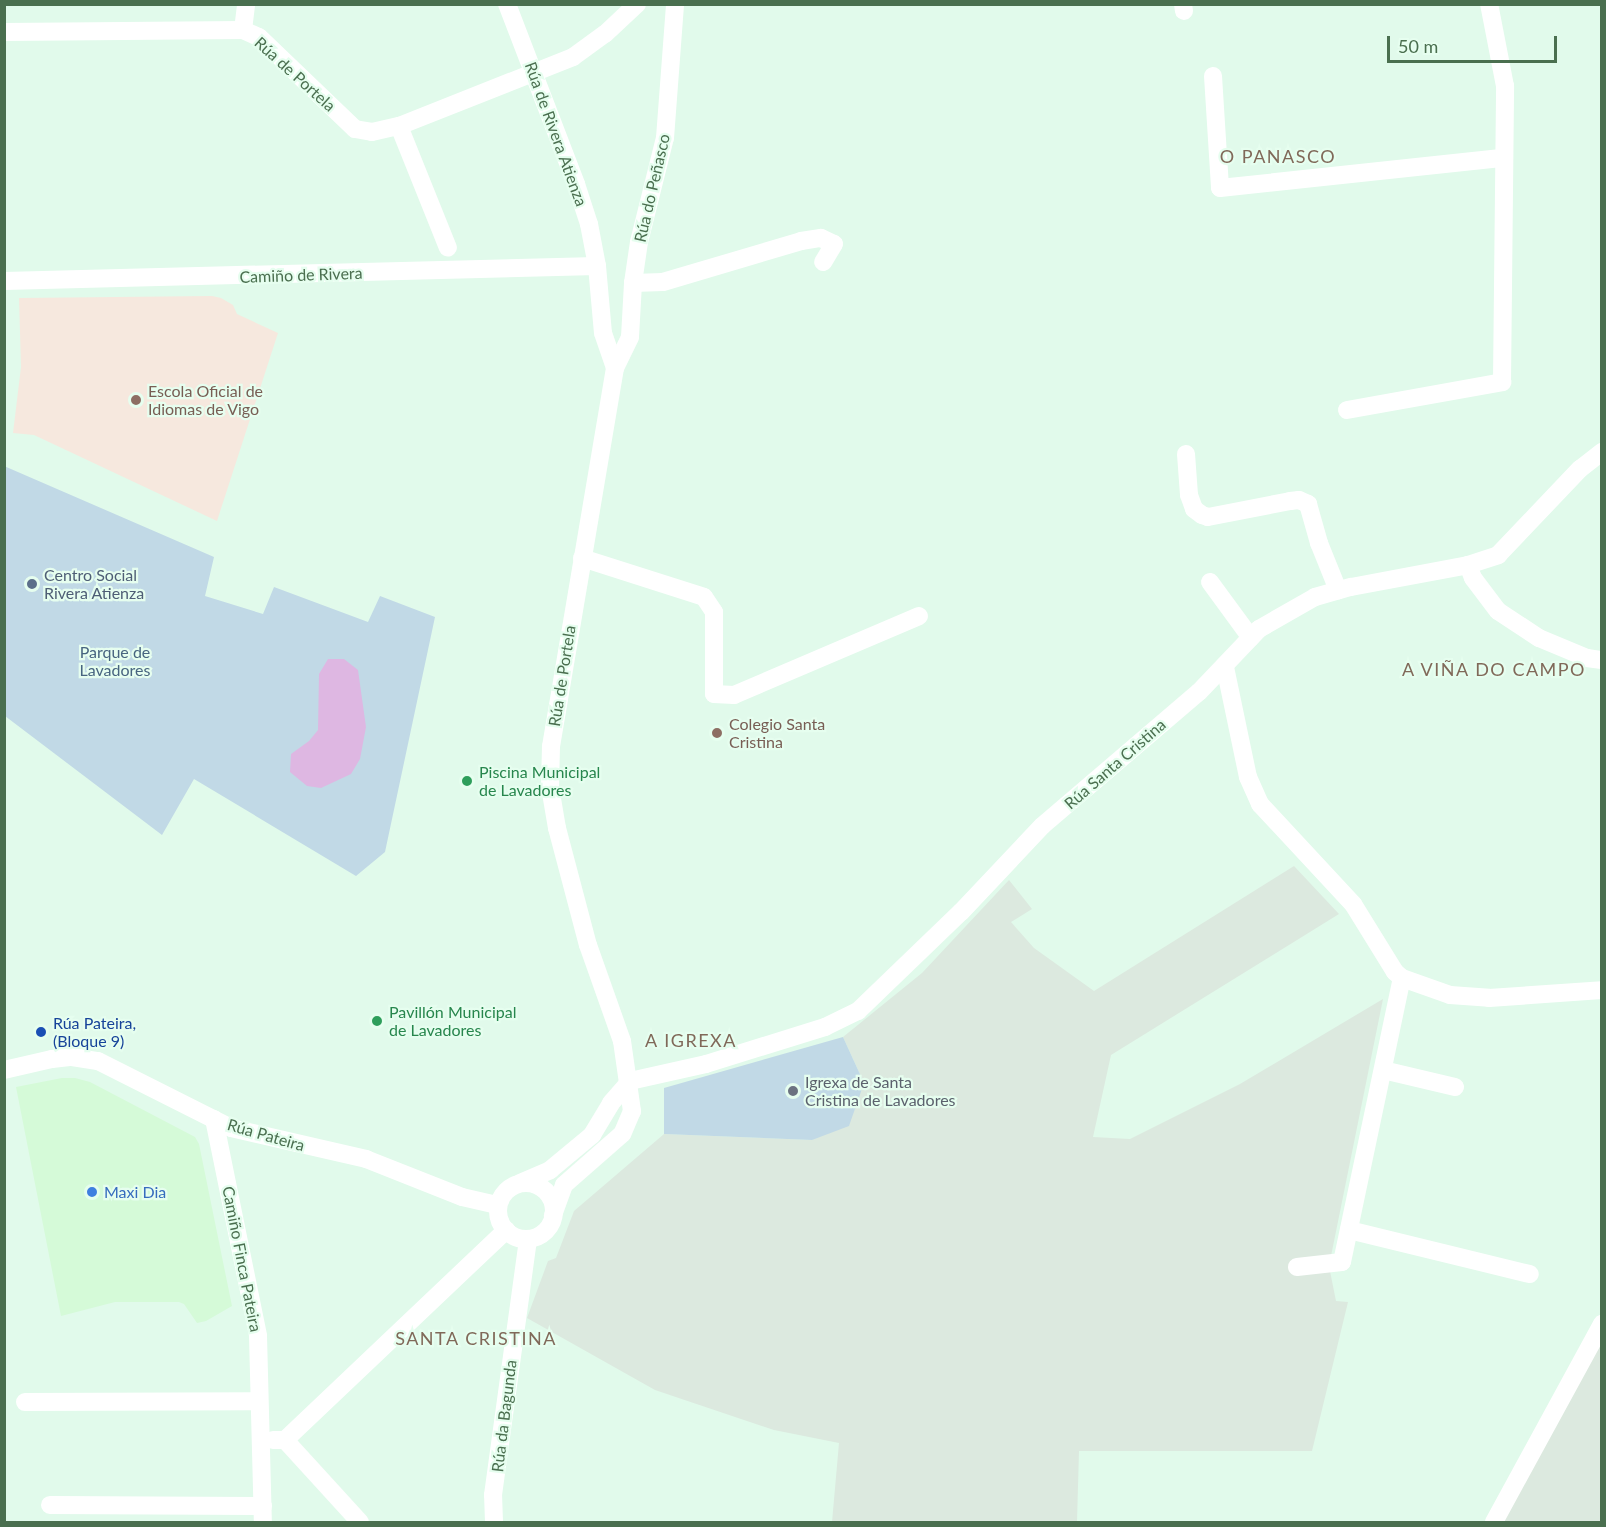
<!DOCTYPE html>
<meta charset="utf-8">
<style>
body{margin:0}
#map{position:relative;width:1606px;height:1527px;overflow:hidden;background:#e1faeb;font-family:Lato,sans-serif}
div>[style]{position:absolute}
.commercial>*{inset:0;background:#d5fad8}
.industrial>*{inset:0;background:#dce9df}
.education>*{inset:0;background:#f6e8de}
.green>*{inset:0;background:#c1d9e6}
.water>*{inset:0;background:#deb7e2}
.street>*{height:18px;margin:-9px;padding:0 9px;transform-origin:9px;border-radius:9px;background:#fff}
.street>.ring{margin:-9px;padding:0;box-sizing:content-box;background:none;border:18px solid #fff;border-radius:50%}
.dots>*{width:16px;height:16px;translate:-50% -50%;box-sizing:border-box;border:3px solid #e6feef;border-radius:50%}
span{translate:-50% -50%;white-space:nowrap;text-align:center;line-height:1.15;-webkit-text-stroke:4.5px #e6feef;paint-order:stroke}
.street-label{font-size:16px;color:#4a6f4f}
.education-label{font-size:16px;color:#785e54}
.left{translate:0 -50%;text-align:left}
.service-label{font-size:16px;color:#4e5e75}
.park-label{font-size:16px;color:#486580}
.leisure-label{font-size:16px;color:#27864d}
.transit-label{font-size:16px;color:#164399}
.worship-label{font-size:16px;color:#5b616d}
.shop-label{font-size:16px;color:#366cbe}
.neighbourhood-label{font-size:18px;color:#806959;letter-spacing:1.5px}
.frame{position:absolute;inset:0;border:6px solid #4a6f4f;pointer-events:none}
.scale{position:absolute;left:1387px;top:36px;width:170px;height:27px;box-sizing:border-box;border:3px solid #4a6f4f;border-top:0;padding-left:8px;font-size:18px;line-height:21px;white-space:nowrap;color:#4a6f4f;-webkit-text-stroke:4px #e6feef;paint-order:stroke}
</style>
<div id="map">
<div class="commercial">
<div style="clip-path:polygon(62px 1078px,75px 1078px,90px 1082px,195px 1137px,199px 1144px,232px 1306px,206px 1321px,197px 1323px,184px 1304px,179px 1302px,115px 1302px,61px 1316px,16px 1087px)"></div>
</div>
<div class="industrial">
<div style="clip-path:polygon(1294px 866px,1339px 914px,1111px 1055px,1093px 1137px,1130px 1139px,1240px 1084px,1383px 999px,1329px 1266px,1336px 1301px,1348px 1302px,1312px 1451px,1079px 1451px,1077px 1522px,832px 1522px,839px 1443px,774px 1430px,655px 1390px,527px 1318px,548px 1261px,556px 1258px,574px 1211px,664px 1134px,812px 1140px,864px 1083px,843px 1037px,922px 973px,1009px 880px,1032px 909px,1011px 922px,1034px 948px,1094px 991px)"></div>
<div style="clip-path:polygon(1601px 1336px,1601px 1522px,1500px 1522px)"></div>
</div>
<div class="education">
<div style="clip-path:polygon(212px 296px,221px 298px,233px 305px,237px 314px,278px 333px,217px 521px,34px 435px,13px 433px,21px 367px,19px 298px)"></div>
</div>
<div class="green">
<div style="clip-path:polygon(4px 466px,214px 557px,205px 596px,263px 614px,274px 587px,368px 622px,380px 596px,435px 617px,385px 852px,356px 876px,194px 779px,162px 835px,5px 716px)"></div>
<div style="clip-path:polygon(843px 1037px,864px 1083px,849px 1126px,812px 1140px,664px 1134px,664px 1088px)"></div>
</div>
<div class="water">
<div style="clip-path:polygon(328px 659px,344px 659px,358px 670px,366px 727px,360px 759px,351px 774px,321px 788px,307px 786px,290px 772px,291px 754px,309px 741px,318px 730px,319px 674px)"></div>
</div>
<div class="street">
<div style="left:507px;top:4px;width:193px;rotate:69deg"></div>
<div style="left:576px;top:184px;width:42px;rotate:72deg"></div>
<div style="left:589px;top:224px;width:43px;rotate:79.2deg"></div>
<div style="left:597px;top:266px;width:67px;rotate:84.9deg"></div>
<div style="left:603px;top:333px;width:37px;rotate:71deg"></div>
<div style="left:615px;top:368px;width:383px;rotate:99.6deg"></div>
<div style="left:551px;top:746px;width:41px;rotate:91.4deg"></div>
<div style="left:550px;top:787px;width:42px;rotate:80.3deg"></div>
<div style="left:557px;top:828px;width:121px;rotate:75.2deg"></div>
<div style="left:588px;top:945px;width:102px;rotate:70.5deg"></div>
<div style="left:622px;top:1041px;width:71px;rotate:81.9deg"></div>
<div style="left:632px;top:1111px;width:25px;rotate:113deg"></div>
<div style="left:622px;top:1134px;width:77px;rotate:138.7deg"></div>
<div style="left:564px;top:1185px;width:33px;rotate:110deg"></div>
<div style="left:1183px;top:4px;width:7px;rotate:82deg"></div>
<div style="left:243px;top:30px;width:26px;rotate:-83deg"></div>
<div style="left:4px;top:32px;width:239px;rotate:-0.5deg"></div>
<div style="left:243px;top:30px;width:17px;rotate:24deg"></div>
<div style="left:259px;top:37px;width:133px;rotate:43.8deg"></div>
<div style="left:355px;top:129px;width:17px;rotate:10deg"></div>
<div style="left:372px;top:132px;width:28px;rotate:-13deg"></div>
<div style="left:399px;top:126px;width:187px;rotate:-21.6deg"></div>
<div style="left:573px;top:57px;width:39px;rotate:-36deg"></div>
<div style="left:605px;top:34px;width:44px;rotate:-43.2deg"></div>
<div style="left:1213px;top:76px;width:112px;rotate:86.4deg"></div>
<div style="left:1220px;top:188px;width:285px;rotate:-6.1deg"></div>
<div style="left:399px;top:126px;width:131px;rotate:68.1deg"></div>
<div style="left:4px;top:281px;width:593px;rotate:-1.45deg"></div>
<div style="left:633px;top:283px;width:30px;rotate:-2deg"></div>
<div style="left:663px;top:282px;width:144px;rotate:-16.5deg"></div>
<div style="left:801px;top:241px;width:20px;rotate:-9deg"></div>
<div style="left:821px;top:238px;width:14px;rotate:25deg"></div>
<div style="left:834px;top:244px;width:21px;rotate:121deg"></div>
<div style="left:615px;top:368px;width:34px;rotate:-64deg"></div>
<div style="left:630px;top:337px;width:54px;rotate:-86.8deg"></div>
<div style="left:633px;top:283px;width:41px;rotate:-81.7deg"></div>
<div style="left:639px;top:242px;width:107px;rotate:-76deg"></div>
<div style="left:665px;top:138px;width:134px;rotate:-85.7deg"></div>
<div style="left:1347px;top:410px;width:158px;rotate:-10.2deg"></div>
<div style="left:1502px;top:382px;width:296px;rotate:-89.4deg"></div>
<div style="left:1505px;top:86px;width:84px;rotate:-101deg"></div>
<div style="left:1186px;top:454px;width:41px;rotate:85.8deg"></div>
<div style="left:1189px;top:495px;width:15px;rotate:70deg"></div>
<div style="left:1194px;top:509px;width:10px;rotate:37deg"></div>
<div style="left:1202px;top:515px;width:6px;rotate:18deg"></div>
<div style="left:1208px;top:517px;width:84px;rotate:-11deg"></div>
<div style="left:1290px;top:501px;width:9px;rotate:-6deg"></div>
<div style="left:1299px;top:500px;width:10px;rotate:24deg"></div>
<div style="left:1308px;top:504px;width:41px;rotate:74.2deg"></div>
<div style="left:1319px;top:543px;width:51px;rotate:68deg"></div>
<div style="left:582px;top:558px;width:128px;rotate:17.7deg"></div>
<div style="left:704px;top:597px;width:18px;rotate:56deg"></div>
<div style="left:714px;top:612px;width:82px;rotate:90deg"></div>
<div style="left:714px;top:694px;width:20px;rotate:3deg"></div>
<div style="left:734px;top:695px;width:201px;rotate:-23.1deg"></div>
<div style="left:1468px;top:565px;width:14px;rotate:69deg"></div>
<div style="left:1473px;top:578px;width:41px;rotate:52.9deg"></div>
<div style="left:1498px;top:611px;width:49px;rotate:33.4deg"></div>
<div style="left:1539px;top:638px;width:52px;rotate:22.6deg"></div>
<div style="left:1587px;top:658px;width:15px;rotate:8deg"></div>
<div style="left:1210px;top:582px;width:69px;rotate:53.8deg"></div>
<div style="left:1225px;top:667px;width:112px;rotate:78.2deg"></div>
<div style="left:1248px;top:777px;width:30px;rotate:66deg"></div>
<div style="left:1260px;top:804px;width:137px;rotate:47.1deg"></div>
<div style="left:1353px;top:904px;width:80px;rotate:58.3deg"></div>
<div style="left:1395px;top:972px;width:9px;rotate:41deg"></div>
<div style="left:1402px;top:978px;width:51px;rotate:19.5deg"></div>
<div style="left:1450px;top:995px;width:39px;rotate:4deg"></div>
<div style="left:1489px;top:998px;width:113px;rotate:-4deg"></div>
<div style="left:4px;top:1070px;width:49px;rotate:-12.9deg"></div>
<div style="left:52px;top:1059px;width:20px;rotate:-6deg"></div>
<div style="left:72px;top:1057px;width:26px;rotate:9deg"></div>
<div style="left:98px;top:1061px;width:149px;rotate:26.7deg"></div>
<div style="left:231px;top:1128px;width:139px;rotate:12.9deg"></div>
<div style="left:366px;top:1159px;width:103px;rotate:21.6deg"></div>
<div style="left:462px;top:1197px;width:37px;rotate:13deg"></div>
<div style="left:1383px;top:1070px;width:74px;rotate:13.3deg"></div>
<div style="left:630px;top:1081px;width:78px;rotate:-12.6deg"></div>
<div style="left:706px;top:1064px;width:125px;rotate:-17.3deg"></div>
<div style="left:825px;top:1027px;width:37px;rotate:-26deg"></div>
<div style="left:858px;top:1011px;width:143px;rotate:-43.9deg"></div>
<div style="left:961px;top:912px;width:118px;rotate:-46.7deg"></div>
<div style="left:1042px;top:826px;width:206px;rotate:-40.5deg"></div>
<div style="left:1199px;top:692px;width:87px;rotate:-46.4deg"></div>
<div style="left:1259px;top:629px;width:64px;rotate:-29.7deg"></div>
<div style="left:1315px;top:597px;width:37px;rotate:-16deg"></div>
<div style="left:1351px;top:587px;width:119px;rotate:-10.6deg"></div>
<div style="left:1468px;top:565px;width:32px;rotate:-18deg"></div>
<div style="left:1498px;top:555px;width:119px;rotate:-46.4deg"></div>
<div style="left:1580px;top:469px;width:28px;rotate:-38deg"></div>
<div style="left:214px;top:1119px;width:221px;rotate:78.5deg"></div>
<div style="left:258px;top:1336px;width:186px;rotate:88.5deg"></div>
<div style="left:520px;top:1183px;width:33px;rotate:-23deg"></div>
<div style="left:550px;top:1170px;width:55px;rotate:-39.8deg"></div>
<div style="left:592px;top:1135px;width:37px;rotate:-59deg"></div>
<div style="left:611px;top:1103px;width:29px;rotate:-49deg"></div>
<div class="ring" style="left:498px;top:1183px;width:38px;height:38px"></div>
<div style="left:1349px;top:1230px;width:186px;rotate:13.7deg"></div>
<div style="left:1297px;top:1267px;width:45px;rotate:-6.3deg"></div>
<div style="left:1342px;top:1262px;width:290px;rotate:-78.1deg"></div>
<div style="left:25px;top:1402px;width:234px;rotate:-0.2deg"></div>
<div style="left:273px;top:1440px;width:12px"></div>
<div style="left:285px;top:1440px;width:111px;rotate:47.6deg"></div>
<div style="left:285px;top:1440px;width:305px;rotate:-43.5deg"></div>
<div style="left:50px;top:1505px;width:213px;rotate:0.3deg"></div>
<div style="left:494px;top:1522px;width:27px;rotate:-92deg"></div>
<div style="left:493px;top:1495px;width:258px;rotate:-82.2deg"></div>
<div style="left:1494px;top:1522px;width:226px;rotate:-61.4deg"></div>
</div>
<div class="dots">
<div style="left:136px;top:400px;background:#8d6e63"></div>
<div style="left:32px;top:584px;background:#5c6f8a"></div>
<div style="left:717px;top:733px;background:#8d6e63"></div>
<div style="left:467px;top:781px;background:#2e9e5b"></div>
<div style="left:377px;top:1021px;background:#2e9e5b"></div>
<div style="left:41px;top:1032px;background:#1a4fb4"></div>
<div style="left:793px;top:1091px;background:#6b7280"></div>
<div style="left:92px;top:1192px;background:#3f7fe0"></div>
</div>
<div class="street-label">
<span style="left:295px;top:74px;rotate:42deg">Rúa de Portela</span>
<span style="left:556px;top:134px;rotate:70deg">Rúa de Rivera Atienza</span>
<span style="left:652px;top:188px;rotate:-77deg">Rúa do Peñasco</span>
<span style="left:301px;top:275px;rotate:-2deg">Camiño de Rivera</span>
<span style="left:562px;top:676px;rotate:-81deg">Rúa de Portela</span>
<span style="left:1115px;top:764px;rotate:-41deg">Rúa Santa Cristina</span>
<span style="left:266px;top:1135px;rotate:16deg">Rúa Pateira</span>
<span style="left:242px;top:1259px;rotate:79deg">Camiño Finca Pateira</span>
<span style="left:504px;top:1416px;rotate:-83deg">Rúa da Bagunda</span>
</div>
<div class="education-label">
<span class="left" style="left:148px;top:400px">Escola Oficial de<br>Idiomas de Vigo</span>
<span class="left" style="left:729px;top:733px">Colegio Santa<br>Cristina</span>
</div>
<div class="service-label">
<span class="left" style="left:44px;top:584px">Centro Social<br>Rivera Atienza</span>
</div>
<div class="park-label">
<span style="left:115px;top:661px">Parque de<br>Lavadores</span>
</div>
<div class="leisure-label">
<span class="left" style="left:479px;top:781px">Piscina Municipal<br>de Lavadores</span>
<span class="left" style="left:389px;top:1021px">Pavillón Municipal<br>de Lavadores</span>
</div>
<div class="transit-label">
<span class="left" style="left:53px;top:1032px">Rúa Pateira,<br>(Bloque 9)</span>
</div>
<div class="worship-label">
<span class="left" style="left:805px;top:1091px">Igrexa de Santa<br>Cristina de Lavadores</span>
</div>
<div class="shop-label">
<span class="left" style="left:104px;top:1192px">Maxi Dia</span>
</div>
<div class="neighbourhood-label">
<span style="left:1278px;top:156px">O PANASCO</span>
<span style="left:1494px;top:669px">A VIÑA DO CAMPO</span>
<span style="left:691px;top:1040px">A IGREXA</span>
<span style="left:476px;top:1338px">SANTA CRISTINA</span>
</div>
<div class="frame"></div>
<div class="scale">50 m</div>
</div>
